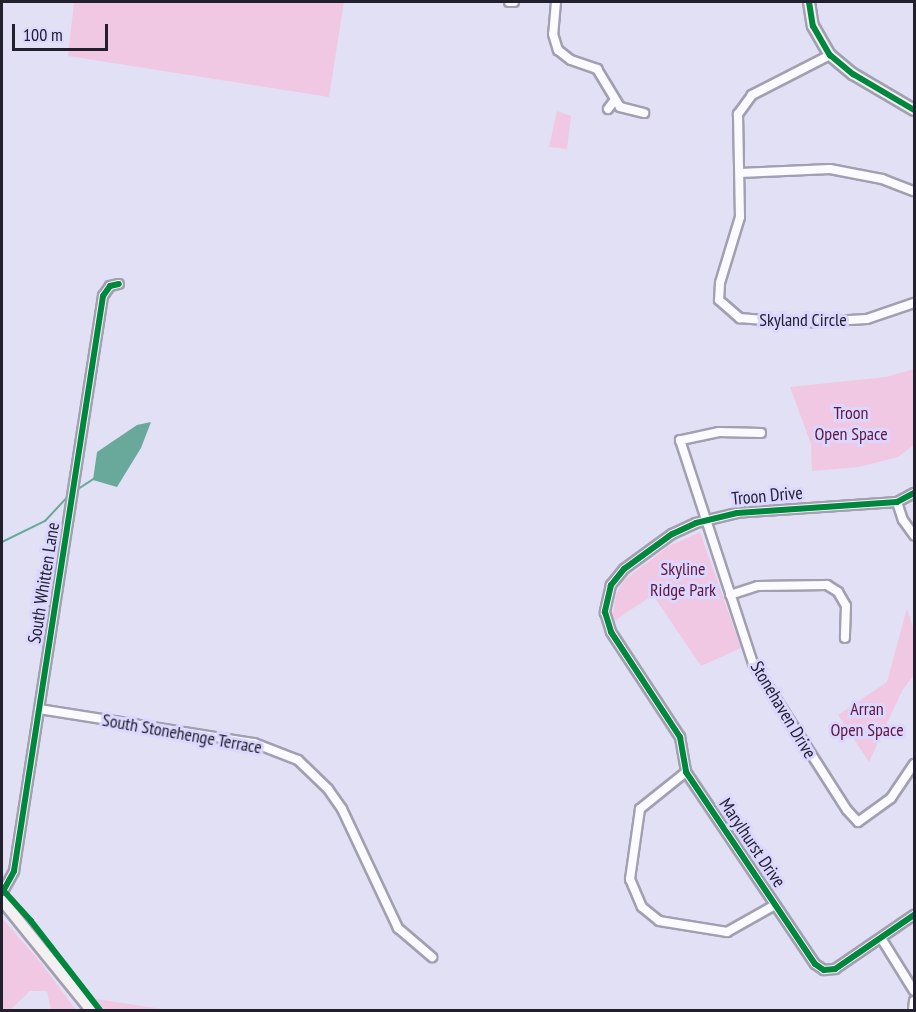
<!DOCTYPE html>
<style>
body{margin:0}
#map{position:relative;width:916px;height:1012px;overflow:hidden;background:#e2e0f5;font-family:"PT Sans Narrow",sans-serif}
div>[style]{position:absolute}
.green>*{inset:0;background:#f0c8e3}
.water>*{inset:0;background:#69a99c}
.stream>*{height:2px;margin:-1px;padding:0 1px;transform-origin:1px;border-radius:1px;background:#69a99c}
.roads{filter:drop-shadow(2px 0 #a2a0b0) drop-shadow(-2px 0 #a2a0b0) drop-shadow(0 2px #a2a0b0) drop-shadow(0 -2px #a2a0b0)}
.street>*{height:8px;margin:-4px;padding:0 4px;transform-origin:4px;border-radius:4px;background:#fbfafe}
.secondary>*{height:10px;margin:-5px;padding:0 5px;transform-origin:5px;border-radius:5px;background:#f3f0f2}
.cycleway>*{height:6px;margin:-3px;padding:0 3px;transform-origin:3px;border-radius:3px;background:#00873e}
span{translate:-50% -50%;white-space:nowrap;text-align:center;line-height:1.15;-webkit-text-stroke:6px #dbd7fe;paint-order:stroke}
.street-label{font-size:18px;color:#22202f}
.park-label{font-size:18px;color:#5f143f}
.frame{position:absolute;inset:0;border:3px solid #22202f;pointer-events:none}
.scale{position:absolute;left:12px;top:24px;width:96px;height:27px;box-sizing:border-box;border:3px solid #22202f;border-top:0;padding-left:8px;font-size:18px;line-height:21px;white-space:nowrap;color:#22202f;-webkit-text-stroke:4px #dbd7fe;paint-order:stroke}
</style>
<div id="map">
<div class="green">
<div style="clip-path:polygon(74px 2px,344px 2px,329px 97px,68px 56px)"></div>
<div style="clip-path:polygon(557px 111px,571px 116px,567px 149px,549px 147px)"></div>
<div style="clip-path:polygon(914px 369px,914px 445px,898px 457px,859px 467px,812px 471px,811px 444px,790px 387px,886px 377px)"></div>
<div style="clip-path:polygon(700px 532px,741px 648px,701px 666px,653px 595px,614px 621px,613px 614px,616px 594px,624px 580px,669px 546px)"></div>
<div style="clip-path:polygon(907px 608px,914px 630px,914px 675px,902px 691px,869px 762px,838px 715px,887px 682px)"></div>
<div style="clip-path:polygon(2px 918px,41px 963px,76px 1010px,51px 1010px,47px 991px,30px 991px,10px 1010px,2px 1010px)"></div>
<div style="clip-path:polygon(96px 999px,169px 1010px,105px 1010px)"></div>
</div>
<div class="water">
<div style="clip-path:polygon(151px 422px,141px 448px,117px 487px,93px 480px,97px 452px,137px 425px)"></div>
</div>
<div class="stream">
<div style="left:75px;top:491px;width:24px;rotate:-33deg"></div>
<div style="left:2px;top:542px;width:48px;rotate:-26deg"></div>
<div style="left:45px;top:521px;width:37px;rotate:-47deg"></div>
</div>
<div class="roads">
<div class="street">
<div style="left:509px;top:2px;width:5px"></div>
<div style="left:556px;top:2px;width:32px;rotate:95deg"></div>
<div style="left:553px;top:34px;width:17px;rotate:73deg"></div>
<div style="left:558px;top:50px;width:16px;rotate:38deg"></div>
<div style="left:571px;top:60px;width:28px;rotate:19deg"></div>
<div style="left:597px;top:69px;width:44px;rotate:58.8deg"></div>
<div style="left:620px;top:107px;width:25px;rotate:14deg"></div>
<div style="left:830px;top:55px;width:88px;rotate:152.9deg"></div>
<div style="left:752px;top:95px;width:24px;rotate:126deg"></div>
<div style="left:738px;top:114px;width:103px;rotate:88.9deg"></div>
<div style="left:740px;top:217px;width:69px;rotate:106.9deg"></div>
<div style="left:720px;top:283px;width:17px;rotate:93deg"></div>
<div style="left:719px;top:300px;width:28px;rotate:41deg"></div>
<div style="left:740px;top:318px;width:58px;rotate:4.9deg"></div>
<div style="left:798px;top:323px;width:69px;rotate:-3.3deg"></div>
<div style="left:867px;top:319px;width:50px;rotate:-18.8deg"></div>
<div style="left:608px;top:109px;width:10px;rotate:-53deg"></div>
<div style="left:740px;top:173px;width:90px;rotate:-2.5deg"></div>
<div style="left:830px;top:169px;width:53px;rotate:10.9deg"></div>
<div style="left:882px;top:179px;width:34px;rotate:21deg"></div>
<div style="left:761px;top:433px;width:42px;rotate:-178.6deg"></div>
<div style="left:719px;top:432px;width:40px;rotate:168deg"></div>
<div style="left:680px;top:440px;width:235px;rotate:71.9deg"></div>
<div style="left:753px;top:663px;width:174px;rotate:57.4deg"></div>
<div style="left:847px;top:810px;width:16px;rotate:47deg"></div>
<div style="left:858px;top:822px;width:41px;rotate:-36deg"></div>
<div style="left:891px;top:798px;width:41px;rotate:-55.9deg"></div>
<div style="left:914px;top:493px;width:19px;rotate:152deg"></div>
<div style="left:897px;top:502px;width:160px;rotate:176.1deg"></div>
<div style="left:737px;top:513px;width:42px;rotate:166.3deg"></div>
<div style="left:696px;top:523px;width:26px;rotate:155deg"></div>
<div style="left:672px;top:534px;width:59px;rotate:143.9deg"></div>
<div style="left:624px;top:569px;width:21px;rotate:129deg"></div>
<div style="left:611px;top:585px;width:28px;rotate:103deg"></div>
<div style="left:605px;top:612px;width:21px;rotate:73deg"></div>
<div style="left:611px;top:632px;width:126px;rotate:56.7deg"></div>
<div style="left:680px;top:737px;width:36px;rotate:80deg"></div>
<div style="left:686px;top:772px;width:231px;rotate:56.1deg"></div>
<div style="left:815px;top:964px;width:11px;rotate:34deg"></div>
<div style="left:824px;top:970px;width:11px;rotate:-5deg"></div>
<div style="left:835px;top:969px;width:96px;rotate:-34.4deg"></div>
<div style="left:897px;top:502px;width:19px;rotate:72deg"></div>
<div style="left:903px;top:520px;width:19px;rotate:54deg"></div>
<div style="left:730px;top:595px;width:29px;rotate:-18deg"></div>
<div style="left:758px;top:586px;width:69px;rotate:-0.8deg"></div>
<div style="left:827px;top:585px;width:13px;rotate:32deg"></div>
<div style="left:838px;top:592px;width:16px;rotate:60deg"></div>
<div style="left:846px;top:606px;width:32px;rotate:92deg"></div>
<div style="left:39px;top:709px;width:218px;rotate:9deg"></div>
<div style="left:254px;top:743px;width:47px;rotate:21.1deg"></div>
<div style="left:298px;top:760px;width:42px;rotate:44deg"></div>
<div style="left:328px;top:789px;width:24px;rotate:55deg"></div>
<div style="left:342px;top:809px;width:132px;rotate:64.8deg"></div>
<div style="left:398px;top:928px;width:45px;rotate:40.5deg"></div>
<div style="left:686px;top:772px;width:59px;rotate:141.2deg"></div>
<div style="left:640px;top:809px;width:71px;rotate:98.1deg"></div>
<div style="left:630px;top:879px;width:30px;rotate:67deg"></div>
<div style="left:642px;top:907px;width:22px;rotate:39deg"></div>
<div style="left:659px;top:921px;width:69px;rotate:9.2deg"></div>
<div style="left:727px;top:932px;width:55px;rotate:-29.4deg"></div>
<div style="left:2px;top:893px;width:25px;rotate:-61deg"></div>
<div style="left:14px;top:871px;width:582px;rotate:-81.2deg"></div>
<div style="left:103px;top:296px;width:12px;rotate:-55deg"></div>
<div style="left:110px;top:286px;width:9px;rotate:-13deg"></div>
<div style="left:881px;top:938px;width:62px;rotate:58.1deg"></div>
<div style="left:913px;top:1010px;width:9px;rotate:-84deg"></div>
</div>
<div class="secondary">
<div style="left:809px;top:2px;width:24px;rotate:81deg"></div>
<div style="left:813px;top:26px;width:34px;rotate:60deg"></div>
<div style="left:830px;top:55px;width:30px;rotate:40deg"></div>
<div style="left:853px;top:74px;width:71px;rotate:30.5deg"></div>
<div style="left:2px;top:900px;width:141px;rotate:51deg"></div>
</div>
</div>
<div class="cycleway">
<div style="left:809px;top:2px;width:24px;rotate:81deg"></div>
<div style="left:813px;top:26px;width:34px;rotate:60deg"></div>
<div style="left:830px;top:55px;width:30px;rotate:40deg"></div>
<div style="left:853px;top:74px;width:71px;rotate:30.5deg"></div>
<div style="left:914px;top:493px;width:19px;rotate:152deg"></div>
<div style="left:897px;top:502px;width:160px;rotate:176.1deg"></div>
<div style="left:737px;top:513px;width:42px;rotate:166.3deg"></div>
<div style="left:696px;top:523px;width:26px;rotate:155deg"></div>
<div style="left:672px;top:534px;width:59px;rotate:143.9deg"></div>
<div style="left:624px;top:569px;width:21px;rotate:129deg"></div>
<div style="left:611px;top:585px;width:28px;rotate:103deg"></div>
<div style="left:605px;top:612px;width:21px;rotate:73deg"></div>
<div style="left:611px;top:632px;width:126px;rotate:56.7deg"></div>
<div style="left:680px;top:737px;width:36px;rotate:80deg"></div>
<div style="left:686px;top:772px;width:231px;rotate:56.1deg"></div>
<div style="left:815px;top:964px;width:11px;rotate:34deg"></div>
<div style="left:824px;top:970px;width:11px;rotate:-5deg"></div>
<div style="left:835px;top:969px;width:96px;rotate:-34.4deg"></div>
<div style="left:2px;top:889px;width:43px;rotate:47.8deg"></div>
<div style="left:31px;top:921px;width:113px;rotate:52.2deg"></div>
<div style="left:2px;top:893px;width:25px;rotate:-61deg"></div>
<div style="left:14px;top:871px;width:582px;rotate:-81.2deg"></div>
<div style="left:103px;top:296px;width:12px;rotate:-55deg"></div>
<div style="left:110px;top:286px;width:9px;rotate:-13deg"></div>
</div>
<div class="street-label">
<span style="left:803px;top:320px">Skyland Circle</span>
<span style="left:767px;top:496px;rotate:-5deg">Troon Drive</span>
<span style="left:44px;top:583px;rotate:-81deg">South Whitten Lane</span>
<span style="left:783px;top:710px;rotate:59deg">Stonehaven Drive</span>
<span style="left:182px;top:734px;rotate:10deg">South Stonehenge Terrace</span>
<span style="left:752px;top:843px;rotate:56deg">Marylhurst Drive</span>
</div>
<div class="park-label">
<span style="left:851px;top:424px">Troon<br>Open Space</span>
<span style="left:683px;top:580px">Skyline<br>Ridge Park</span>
<span style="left:867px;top:720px">Arran<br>Open Space</span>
</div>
<div class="frame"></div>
<div class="scale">100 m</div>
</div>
